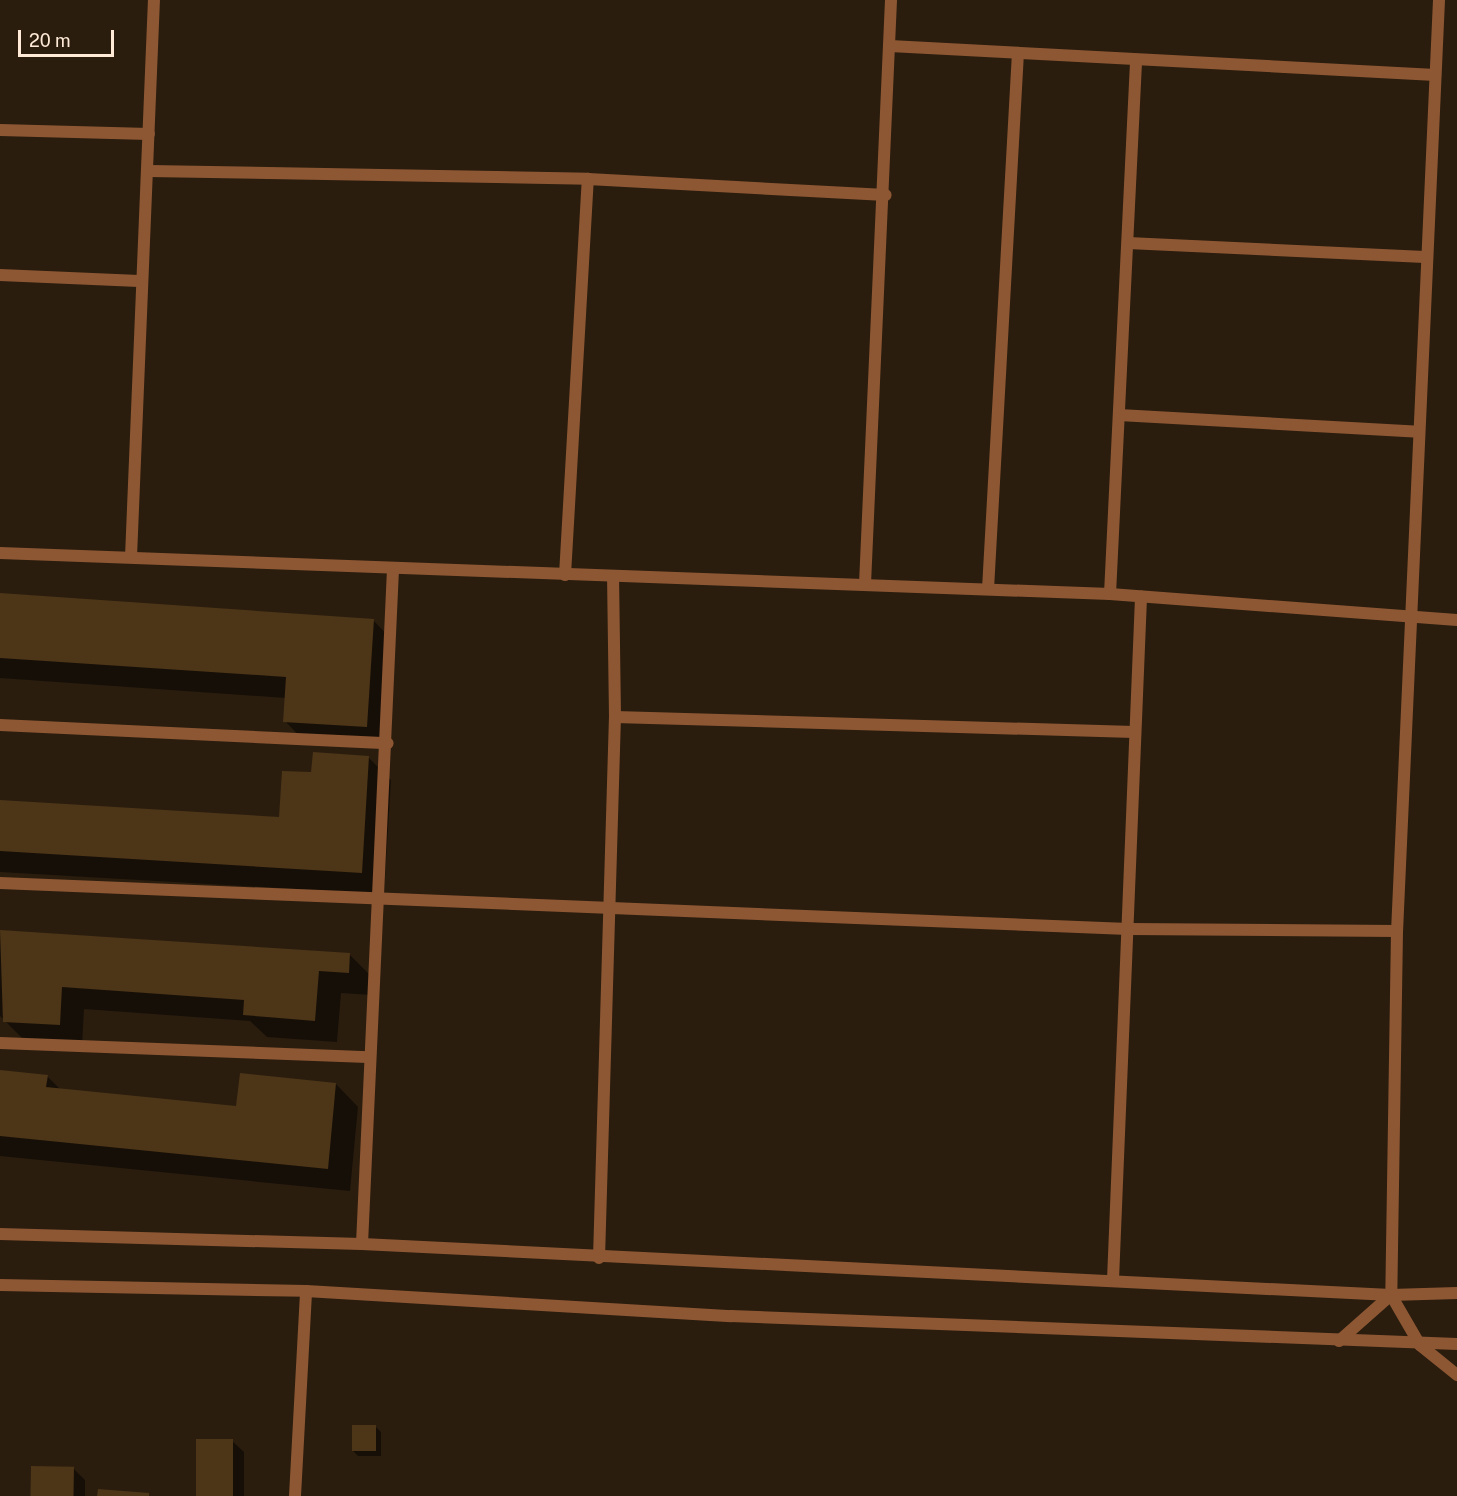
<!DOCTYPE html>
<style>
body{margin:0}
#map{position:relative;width:1457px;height:1496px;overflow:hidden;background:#2a1d0e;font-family:"Public Sans",sans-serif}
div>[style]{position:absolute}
.shadow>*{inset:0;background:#0007}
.building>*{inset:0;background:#4d3518;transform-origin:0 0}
.street>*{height:12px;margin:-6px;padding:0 6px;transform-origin:6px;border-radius:6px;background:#8e5734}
span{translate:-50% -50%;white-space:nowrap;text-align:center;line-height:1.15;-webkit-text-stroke:4.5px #2a1d0e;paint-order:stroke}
.scale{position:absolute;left:18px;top:30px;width:96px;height:27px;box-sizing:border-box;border:3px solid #ffead7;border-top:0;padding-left:8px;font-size:18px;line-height:21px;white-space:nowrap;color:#ffead7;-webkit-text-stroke:4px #2a1d0e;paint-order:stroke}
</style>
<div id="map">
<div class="shadow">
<div style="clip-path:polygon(0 594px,373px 620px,395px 643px,389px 749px,307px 744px,285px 721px,286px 698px,0 678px)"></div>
<div style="clip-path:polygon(368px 757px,391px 780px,384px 894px,0 872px,0 802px,281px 818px,313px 774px)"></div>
<div style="clip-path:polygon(0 931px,349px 954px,372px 977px,371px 995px,341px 993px,337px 1042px,267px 1037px,250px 1021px,84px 1009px,82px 1047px,27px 1043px,0 1016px)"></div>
<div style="clip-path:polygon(0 1071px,47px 1076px,61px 1090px,238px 1108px,336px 1084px,358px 1107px,350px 1191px,0 1156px)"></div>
<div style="clip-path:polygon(376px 1427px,381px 1432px,381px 1456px,358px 1456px,353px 1451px)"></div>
<div style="clip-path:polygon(232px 1441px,244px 1452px,244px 1496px,197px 1496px)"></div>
<div style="clip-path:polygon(74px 1469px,85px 1480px,85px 1496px,32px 1496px)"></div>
</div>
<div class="building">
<div style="clip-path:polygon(0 593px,374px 619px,367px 727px,283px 722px,286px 677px,0 658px)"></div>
<div style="clip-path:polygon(313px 752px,369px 756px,362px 873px,0 851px,0 800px,279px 817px,282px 771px,311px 772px)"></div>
<div style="clip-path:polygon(0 930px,350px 953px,349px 973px,319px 971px,315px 1021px,243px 1015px,244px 1000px,62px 987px,60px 1025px,3px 1022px)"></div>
<div style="clip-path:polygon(0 1070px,48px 1075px,46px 1087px,236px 1106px,240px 1073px,336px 1083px,328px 1169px,0 1136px)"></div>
<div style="left:352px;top:1425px;width:24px;height:26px"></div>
<div style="left:233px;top:1439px;width:57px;height:37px;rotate:90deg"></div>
<div style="left:31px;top:1466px;width:43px;height:30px;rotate:1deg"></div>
<div style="clip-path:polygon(98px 1489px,149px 1493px,149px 1496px,97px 1496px)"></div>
</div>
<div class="street">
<div style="left:1439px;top:0;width:932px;rotate:92.58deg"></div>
<div style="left:1397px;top:931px;width:364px;rotate:90.9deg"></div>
<div style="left:1391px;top:1295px;width:58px;rotate:59.9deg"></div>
<div style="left:1420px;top:1345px;width:48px;rotate:39deg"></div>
<div style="left:890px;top:46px;width:546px;rotate:3.05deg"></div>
<div style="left:0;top:130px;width:149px;rotate:1.5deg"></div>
<div style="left:149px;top:171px;width:439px;rotate:1deg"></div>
<div style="left:588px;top:179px;width:298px;rotate:3.1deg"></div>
<div style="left:1128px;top:243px;width:297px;rotate:2.7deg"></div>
<div style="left:0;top:275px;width:139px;rotate:2.5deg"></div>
<div style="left:1119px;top:415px;width:300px;rotate:3.2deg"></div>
<div style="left:0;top:553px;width:1111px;rotate:2.12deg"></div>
<div style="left:1110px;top:594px;width:348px;rotate:4.3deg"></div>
<div style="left:131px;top:557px;width:557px;rotate:-87.64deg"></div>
<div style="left:565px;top:575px;width:397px;rotate:-86.7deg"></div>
<div style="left:865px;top:584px;width:585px;rotate:-87.45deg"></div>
<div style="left:988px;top:589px;width:537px;rotate:-86.8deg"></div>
<div style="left:1110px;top:594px;width:532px;rotate:-87.2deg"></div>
<div style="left:615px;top:717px;width:519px;rotate:1.66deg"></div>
<div style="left:0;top:725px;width:388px;rotate:2.7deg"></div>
<div style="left:0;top:883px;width:1129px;rotate:2.34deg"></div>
<div style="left:1128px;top:929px;width:269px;rotate:0.4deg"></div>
<div style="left:0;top:1043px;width:368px;rotate:2.2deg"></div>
<div style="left:0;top:1234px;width:362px;rotate:1.6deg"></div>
<div style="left:362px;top:1244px;width:1030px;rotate:2.84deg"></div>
<div style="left:1391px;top:1295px;width:66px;rotate:-1.7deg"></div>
<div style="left:362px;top:1244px;width:676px;rotate:-87.37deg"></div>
<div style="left:599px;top:1258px;width:541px;rotate:-88.31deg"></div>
<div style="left:615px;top:717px;width:139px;rotate:-90.8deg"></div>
<div style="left:1113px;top:1280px;width:684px;rotate:-87.65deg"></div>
<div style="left:0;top:1285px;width:306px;rotate:1.1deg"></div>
<div style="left:306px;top:1291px;width:426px;rotate:3.4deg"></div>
<div style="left:731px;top:1316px;width:727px;rotate:2.21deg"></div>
<div style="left:1339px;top:1341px;width:69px;rotate:-41.5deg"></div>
<div style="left:295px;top:1496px;width:205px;rotate:-86.9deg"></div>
</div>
<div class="scale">20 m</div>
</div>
